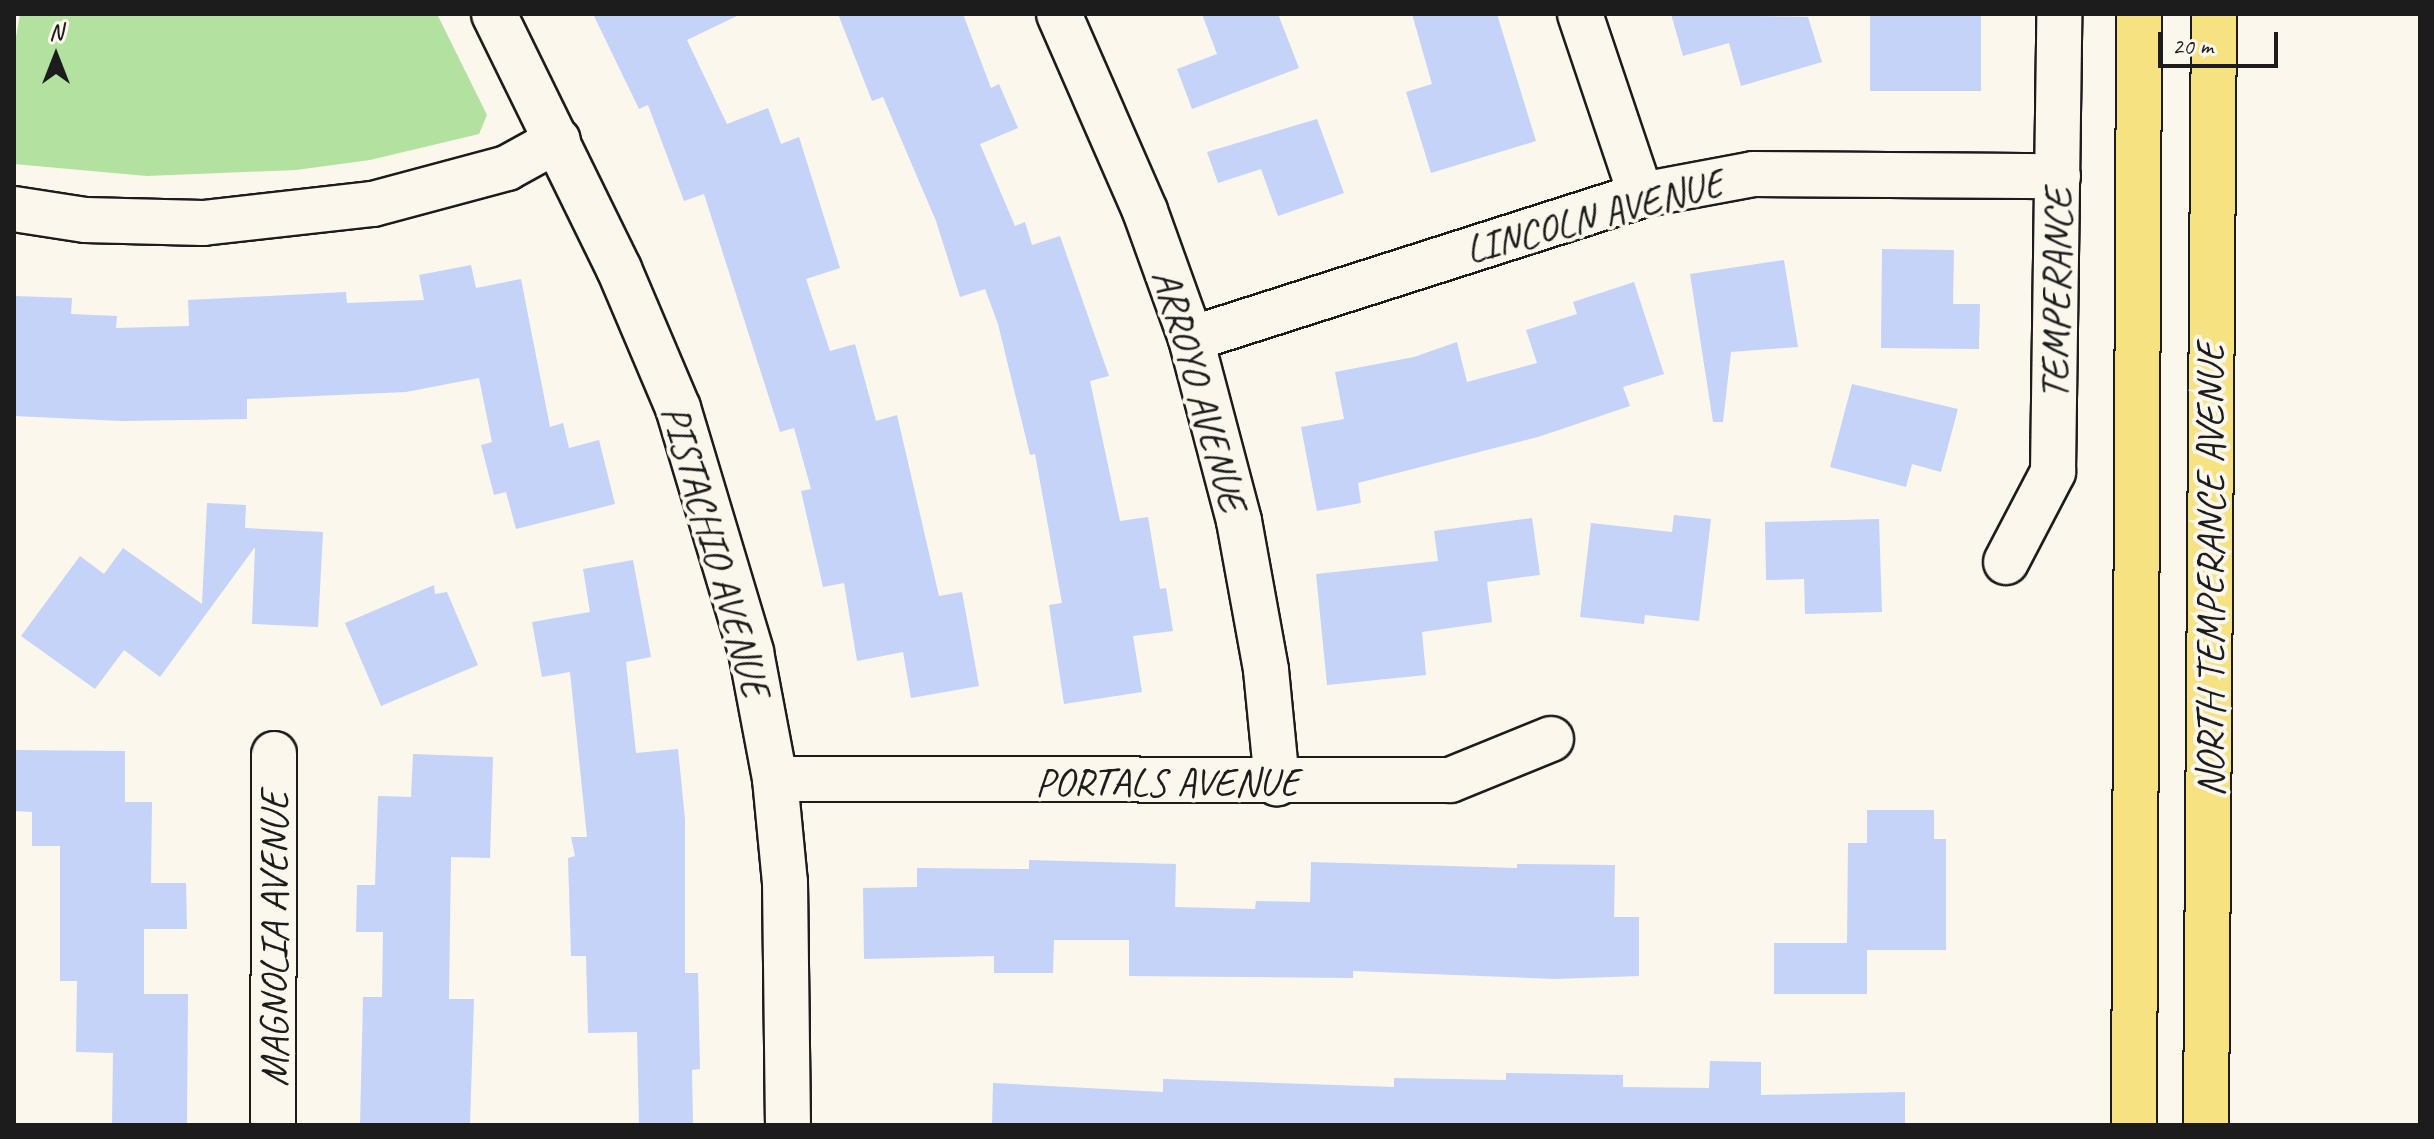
<!DOCTYPE html>
<style>
body{margin:0}
#map{position:relative;width:2434px;height:1139px;overflow:hidden;background:#fbf7ec;font-family:Caveat,sans-serif}
div>[style]{position:absolute}
.green>*{inset:0;background:#b2e1a0}
.building>*{inset:0;background:#c5d3f9;transform-origin:0 0}
.roads{filter:drop-shadow(2px 0 #1c1c1c) drop-shadow(-2px 0 #1c1c1c) drop-shadow(0 2px #1c1c1c) drop-shadow(0 -2px #1c1c1c)}
.minor>*{height:44px;margin:-22px;padding:0 22px;transform-origin:22px;border-radius:22px;background:#fbf7ec}
.major>*{height:44px;margin:-22px;padding:0 22px;transform-origin:22px;border-radius:22px;background:#f6e281}
span{translate:-50% -50%;white-space:nowrap;text-align:center;line-height:1.15;-webkit-text-stroke:8px #fbf7ec;paint-order:stroke}
.street-label{font-size:40px;color:#1c1c1c}
.frame{position:absolute;inset:0;border:16px solid #1c1c1c;pointer-events:none}
.north{position:absolute;left:16px;top:16px;width:80px;height:80px;-webkit-text-stroke:6px #fbf7ec;paint-order:stroke;rotate:0deg;font-size:22px;font-weight:700;line-height:32px;text-align:center;color:#1c1c1c}
.north::after{content:'';display:block;margin:auto;width:28px;height:36px;background:#1c1c1c;clip-path:polygon(50% 0,100% 100%,50% 72%,0 100%)}
.scale{position:absolute;left:2158px;top:32px;width:120px;height:36px;box-sizing:border-box;border:4px solid #1c1c1c;border-top:0;padding-left:10px;font-size:24px;line-height:28px;white-space:nowrap;color:#1c1c1c;-webkit-text-stroke:6px #fbf7ec;paint-order:stroke}
</style>
<div id="map">
<div class="green">
<div style="clip-path:polygon(20px 14px,437px 14px,487px 115px,479px 134px,370px 160px,296px 170px,147px 176px,14px 164px,14px 49px)"></div>
</div>
<div class="building">
<div style="clip-path:polygon(593px 14px,741px 14px,687px 40px,727px 124px,768px 108px,781px 144px,799px 137px,840px 268px,806px 279px,830px 351px,855px 344px,876px 421px,897px 415px,939px 596px,962px 592px,979px 686px,911px 698px,903px 652px,857px 661px,844px 583px,823px 587px,801px 491px,811px 489px,794px 428px,780px 432px,704px 194px,684px 201px,648px 105px,639px 109px)"></div>
<div style="clip-path:polygon(838px 14px,963px 14px,991px 88px,999px 84px,1018px 128px,980px 144px,1015px 226px,1025px 222px,1032px 245px,1060px 236px,1109px 376px,1090px 381px,1120px 521px,1148px 517px,1160px 589px,1166px 588px,1173px 631px,1133px 636px,1142px 692px,1064px 704px,1049px 605px,1062px 603px,1035px 454px,1030px 455px,998px 324px,985px 289px,960px 297px,936px 221px,883px 97px,872px 101px)"></div>
<div style="clip-path:polygon(1202px 14px,1278px 14px,1299px 68px,1192px 109px,1177px 69px,1217px 54px)"></div>
<div style="clip-path:polygon(1412px 14px,1497px 14px,1536px 141px,1431px 173px,1406px 92px,1432px 84px)"></div>
<div style="clip-path:polygon(1671px 14px,1808px 17px,1822px 62px,1741px 86px,1729px 43px,1683px 56px)"></div>
<div style="left:1870px;top:14px;width:111px;height:77px"></div>
<div style="clip-path:polygon(1317px 119px,1344px 193px,1278px 216px,1261px 169px,1218px 183px,1207px 152px)"></div>
<div style="clip-path:polygon(1882px 249px,1954px 250px,1953px 304px,1980px 304px,1979px 349px,1881px 348px)"></div>
<div style="clip-path:polygon(1784px 260px,1798px 347px,1731px 352px,1723px 422px,1713px 422px,1690px 274px)"></div>
<div style="clip-path:polygon(471px 265px,476px 288px,521px 279px,550px 427px,563px 423px,569px 448px,599px 440px,615px 504px,516px 529px,506px 492px,494px 495px,481px 445px,492px 442px,479px 378px,406px 392px,247px 399px,247px 419px,122px 421px,14px 416px,14px 296px,72px 298px,71px 314px,117px 316px,116px 328px,189px 326px,188px 300px,346px 292px,347px 303px,424px 300px,419px 275px)"></div>
<div style="clip-path:polygon(1634px 282px,1664px 374px,1623px 387px,1630px 406px,1538px 437px,1358px 483px,1361px 503px,1317px 511px,1301px 427px,1344px 419px,1335px 372px,1414px 357px,1457px 342px,1467px 382px,1537px 363px,1526px 330px,1577px 314px,1573px 302px)"></div>
<div style="clip-path:polygon(1852px 384px,1958px 409px,1941px 472px,1912px 464px,1906px 487px,1830px 467px)"></div>
<div style="clip-path:polygon(207px 503px,246px 505px,245px 528px,323px 532px,318px 627px,252px 624px,255px 547px,160px 677px,124px 650px,95px 689px,21px 636px,80px 556px,104px 574px,123px 548px,202px 604px)"></div>
<div style="clip-path:polygon(1674px 515px,1711px 519px,1699px 621px,1645px 615px,1644px 624px,1580px 617px,1591px 523px,1672px 532px)"></div>
<div style="clip-path:polygon(1532px 518px,1540px 575px,1487px 582px,1492px 622px,1422px 632px,1426px 675px,1327px 685px,1316px 574px,1438px 561px,1434px 531px)"></div>
<div style="clip-path:polygon(1879px 519px,1882px 612px,1805px 614px,1804px 579px,1766px 580px,1765px 522px)"></div>
<div style="clip-path:polygon(633px 560px,651px 657px,626px 662px,636px 753px,678px 749px,685px 819px,685px 973px,698px 973px,700px 1069px,692px 1070px,693px 1125px,639px 1125px,637px 1032px,588px 1033px,586px 956px,571px 956px,568px 858px,575px 856px,571px 837px,587px 837px,570px 672px,542px 677px,532px 622px,590px 612px,583px 569px)"></div>
<div style="clip-path:polygon(434px 585px,435px 594px,447px 592px,478px 665px,381px 706px,345px 623px)"></div>
<div style="clip-path:polygon(14px 750px,125px 751px,125px 802px,152px 802px,151px 883px,186px 883px,187px 929px,144px 929px,144px 994px,188px 994px,187px 1125px,112px 1125px,113px 1053px,76px 1052px,77px 981px,60px 981px,60px 846px,32px 846px,32px 812px,14px 811px)"></div>
<div style="clip-path:polygon(413px 754px,493px 757px,490px 858px,451px 857px,449px 999px,474px 999px,470px 1125px,360px 1125px,363px 997px,382px 997px,383px 932px,356px 932px,357px 885px,375px 885px,378px 796px,411px 797px)"></div>
<div style="clip-path:polygon(1867px 810px,1934px 810px,1934px 839px,1946px 839px,1946px 950px,1867px 950px,1867px 994px,1774px 994px,1774px 943px,1847px 943px,1848px 843px,1867px 843px)"></div>
<div style="clip-path:polygon(1029px 860px,1176px 864px,1175px 907px,1255px 909px,1256px 901px,1310px 902px,1311px 862px,1517px 868px,1517px 864px,1615px 865px,1614px 917px,1639px 917px,1639px 976px,1555px 979px,1353px 971px,1353px 978px,1129px 976px,1129px 940px,1054px 940px,1053px 973px,994px 973px,994px 956px,864px 959px,863px 888px,917px 887px,917px 868px,1029px 869px)"></div>
<div style="clip-path:polygon(1710px 1061px,1761px 1062px,1761px 1095px,1905px 1092px,1905px 1125px,992px 1125px,993px 1083px,1163px 1092px,1163px 1079px,1394px 1087px,1394px 1078px,1506px 1080px,1506px 1073px,1623px 1075px,1623px 1087px,1709px 1088px)"></div>
</div>
<div class="roads">
<div class="minor">
<div style="left:494px;top:14px;width:284px;rotate:63.9deg"></div>
<div style="left:619px;top:269px;width:151px;rotate:67deg"></div>
<div style="left:678px;top:408px;width:255px;rotate:73.3deg"></div>
<div style="left:751px;top:652px;width:129px;rotate:79.3deg"></div>
<div style="left:775px;top:779px;width:103px;rotate:84.5deg"></div>
<div style="left:785px;top:882px;width:243px;rotate:89.3deg"></div>
<div style="left:1059px;top:14px;width:215px;rotate:66.4deg"></div>
<div style="left:1145px;top:211px;width:136px;rotate:70.2deg"></div>
<div style="left:1191px;top:339px;width:188px;rotate:75.2deg"></div>
<div style="left:1239px;top:521px;width:151px;rotate:79.7deg"></div>
<div style="left:1266px;top:670px;width:114px;rotate:84.4deg"></div>
<div style="left:1580px;top:14px;width:191px;rotate:71.4deg"></div>
<div style="left:14px;top:209px;width:72px;rotate:8.8deg"></div>
<div style="left:85px;top:220px;width:118px;rotate:1.5deg"></div>
<div style="left:203px;top:223px;width:171px;rotate:-6.4deg"></div>
<div style="left:373px;top:204px;width:139px;rotate:-15deg"></div>
<div style="left:507px;top:168px;width:58px;rotate:-28.8deg"></div>
<div style="left:1191px;top:339px;width:472px;rotate:-17.7deg"></div>
<div style="left:1641px;top:195px;width:114px;rotate:-10.6deg"></div>
<div style="left:1753px;top:174px;width:305px;rotate:0.4deg"></div>
<div style="left:2006px;top:562px;width:102px;rotate:-62.4deg"></div>
<div style="left:2053px;top:472px;width:458px;rotate:-89.2deg"></div>
<div style="left:775px;top:779px;width:675px;rotate:0.08deg"></div>
<div style="left:1450px;top:780px;width:109px;rotate:-22.1deg"></div>
<div style="left:273px;top:1125px;width:371px;rotate:-89.8deg"></div>
</div>
<div class="major">
<div style="left:2134px;top:1125px;width:1111px;rotate:-89.74deg"></div>
<div style="left:2206px;top:1125px;width:1111px;rotate:-89.59deg"></div>
</div>
</div>
<div class="street-label">
<span style="left:1594px;top:216px;rotate:-15deg">LINCOLN AVENUE</span>
<span style="left:2056px;top:294px;rotate:-89deg">TEMPERANCE</span>
<span style="left:1200px;top:390px;rotate:74deg">ARROYO AVENUE</span>
<span style="left:716px;top:551px;rotate:74deg">PISTACHIO AVENUE</span>
<span style="left:2210px;top:570px;rotate:-90deg">NORTH TEMPERANCE AVENUE</span>
<span style="left:1167px;top:782px">PORTALS AVENUE</span>
<span style="left:274px;top:939px;rotate:-90deg">MAGNOLIA AVENUE</span>
</div>
<div class="frame"></div>
<div class="north">N</div>
<div class="scale">20 m</div>
</div>
